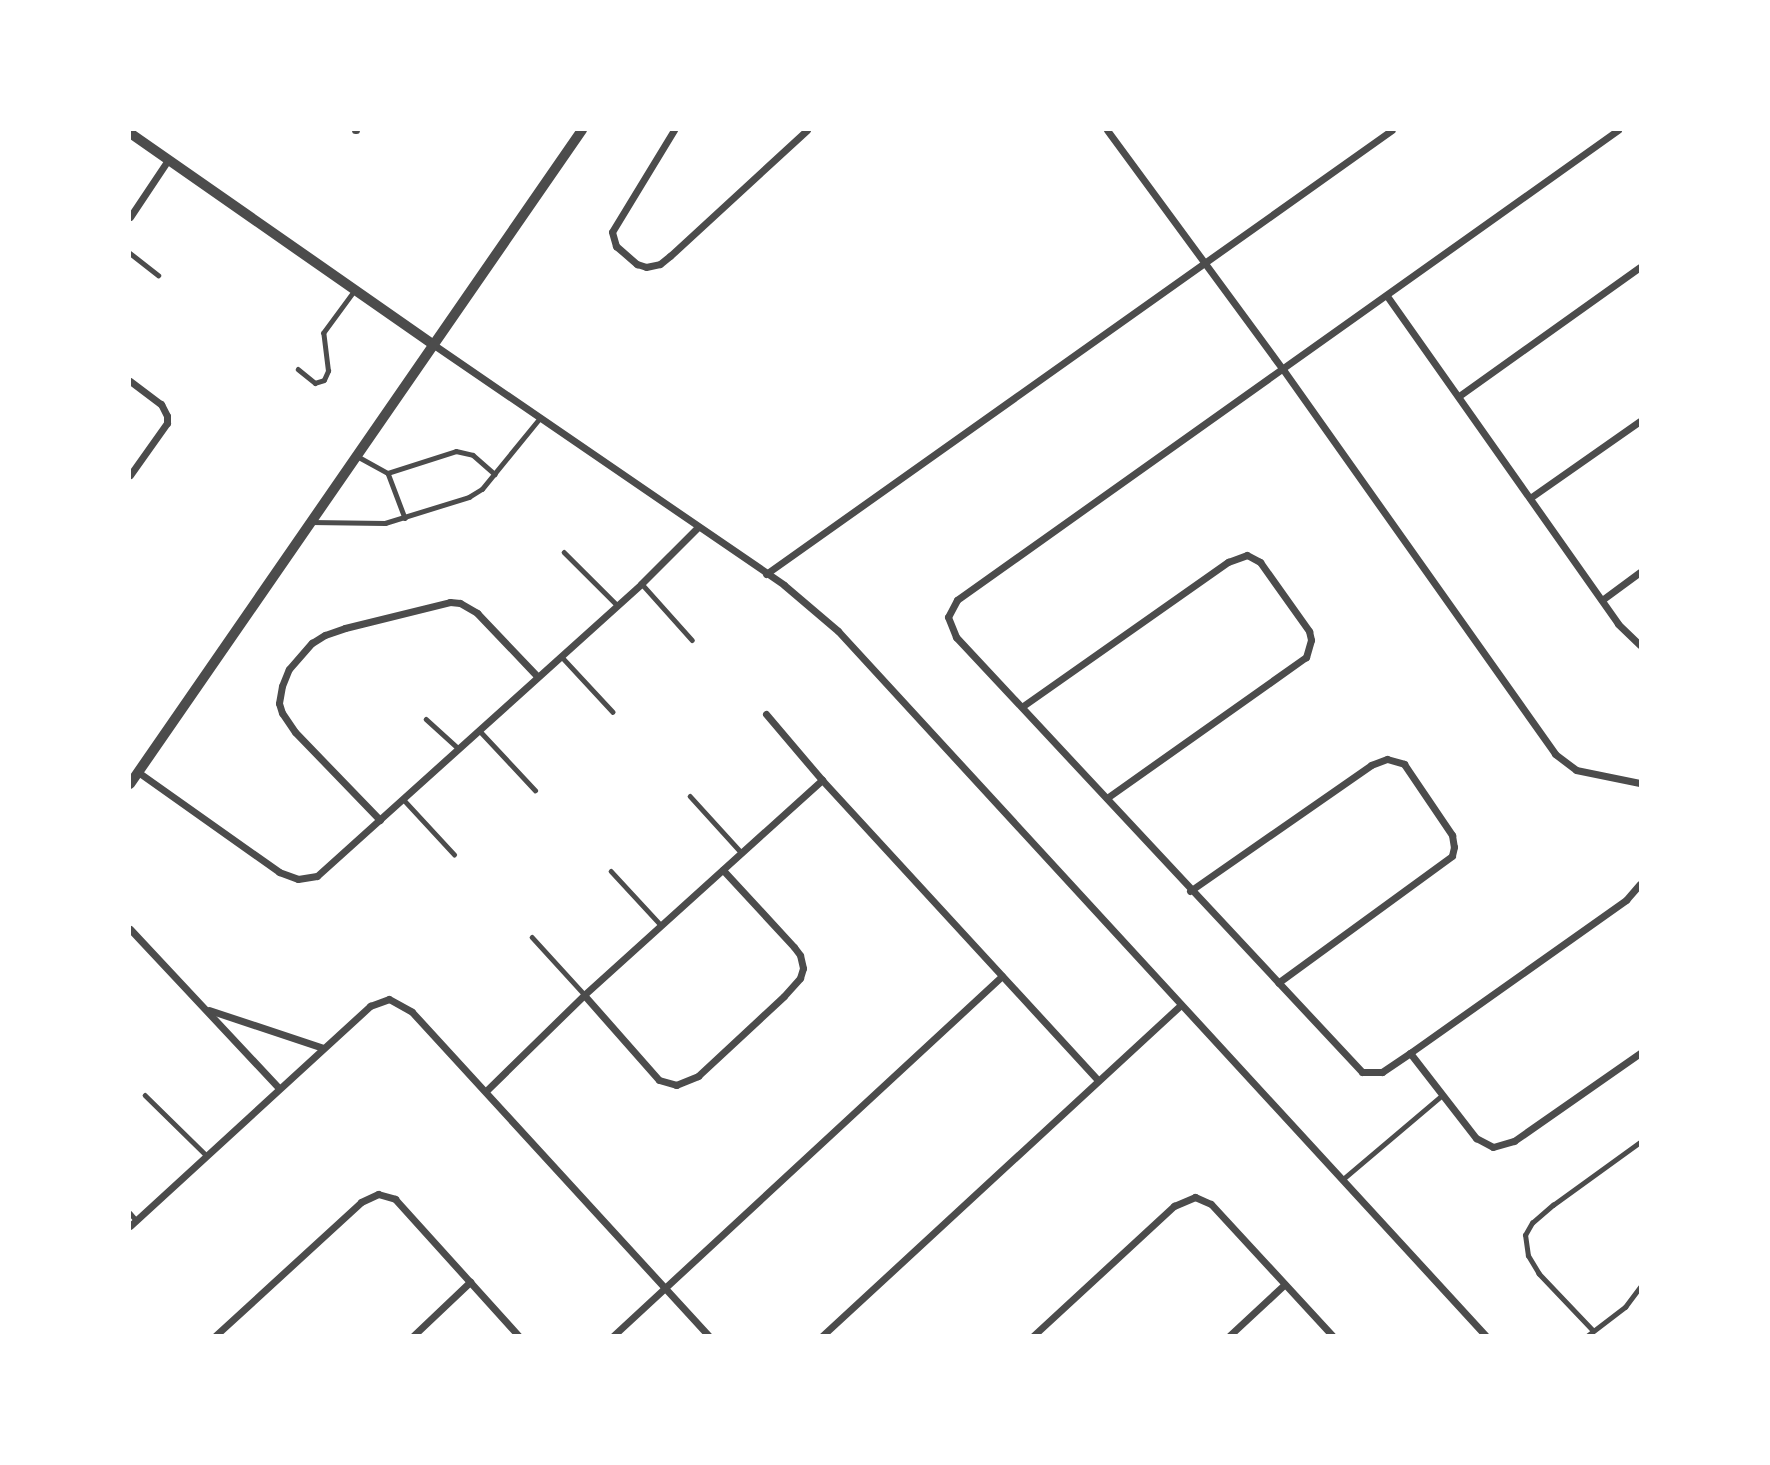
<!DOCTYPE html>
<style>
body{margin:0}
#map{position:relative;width:1770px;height:1465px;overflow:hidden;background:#fff;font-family:"PT Sans Narrow",sans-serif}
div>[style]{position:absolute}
.service>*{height:4.5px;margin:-2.25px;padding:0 2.25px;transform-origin:2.25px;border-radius:2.25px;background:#4c4c4c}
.minor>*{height:7px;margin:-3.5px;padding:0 3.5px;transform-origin:3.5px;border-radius:3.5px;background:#4c4c4c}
.tertiary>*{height:10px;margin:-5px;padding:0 5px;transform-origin:5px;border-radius:5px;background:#4c4c4c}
span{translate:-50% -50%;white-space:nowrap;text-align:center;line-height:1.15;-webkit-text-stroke:6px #fff;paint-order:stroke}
.frame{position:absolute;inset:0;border:131px solid #fff;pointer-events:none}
</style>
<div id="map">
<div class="service">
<div style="left:130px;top:253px;width:36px;rotate:38deg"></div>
<div style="left:298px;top:369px;width:22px;rotate:39deg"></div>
<div style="left:315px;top:383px;width:9px;rotate:-18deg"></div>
<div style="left:324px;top:380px;width:10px;rotate:-66deg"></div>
<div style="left:328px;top:371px;width:38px;rotate:-97deg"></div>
<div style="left:323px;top:333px;width:52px;rotate:-53.6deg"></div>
<div style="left:357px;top:456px;width:35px;rotate:29deg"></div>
<div style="left:388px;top:473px;width:48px;rotate:69.3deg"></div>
<div style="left:388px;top:473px;width:71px;rotate:-17.9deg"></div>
<div style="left:456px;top:451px;width:17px;rotate:13deg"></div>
<div style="left:473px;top:455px;width:29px;rotate:41deg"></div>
<div style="left:311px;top:522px;width:74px;rotate:0.8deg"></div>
<div style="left:385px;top:523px;width:88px;rotate:-17.2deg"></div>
<div style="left:469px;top:497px;width:15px;rotate:-32deg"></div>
<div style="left:482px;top:489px;width:92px;rotate:-50.8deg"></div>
<div style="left:564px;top:552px;width:74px;rotate:45deg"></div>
<div style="left:642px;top:584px;width:75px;rotate:48.2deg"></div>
<div style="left:561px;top:656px;width:76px;rotate:47.1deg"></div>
<div style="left:426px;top:719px;width:43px;rotate:42.2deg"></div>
<div style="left:480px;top:731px;width:81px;rotate:47deg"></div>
<div style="left:690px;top:796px;width:76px;rotate:47.7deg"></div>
<div style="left:404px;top:800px;width:74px;rotate:47.2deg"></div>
<div style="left:611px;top:871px;width:74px;rotate:47.2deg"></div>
<div style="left:532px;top:937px;width:77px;rotate:47.6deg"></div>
<div style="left:145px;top:1095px;width:86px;rotate:44.5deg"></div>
<div style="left:1342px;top:1180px;width:130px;rotate:-40.3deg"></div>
<div style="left:130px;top:1213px;width:9px;rotate:49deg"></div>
<div style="left:1593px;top:1331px;width:79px;rotate:-133.5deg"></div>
<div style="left:1539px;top:1274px;width:21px;rotate:-121deg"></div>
<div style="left:1528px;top:1256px;width:21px;rotate:-98deg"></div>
<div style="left:1525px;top:1235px;width:14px;rotate:-60deg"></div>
<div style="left:1532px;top:1223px;width:28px;rotate:-41deg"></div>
<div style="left:1553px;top:1205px;width:107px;rotate:-35.9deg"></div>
<div style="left:1587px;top:1336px;width:48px;rotate:-37.3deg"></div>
<div style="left:1625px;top:1307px;width:25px;rotate:-53deg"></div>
</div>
<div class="minor">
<div style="left:355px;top:130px;width:1px"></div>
<div style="left:674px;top:130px;width:119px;rotate:121.3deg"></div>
<div style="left:612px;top:232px;width:15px;rotate:74deg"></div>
<div style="left:616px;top:246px;width:28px;rotate:41deg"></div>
<div style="left:637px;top:264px;width:9px;rotate:18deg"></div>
<div style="left:646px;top:267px;width:14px;rotate:-12deg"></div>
<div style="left:660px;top:264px;width:13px;rotate:-39deg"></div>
<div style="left:670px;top:256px;width:186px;rotate:-42.6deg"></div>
<div style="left:1107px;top:130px;width:295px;rotate:53.7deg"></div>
<div style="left:1282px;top:368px;width:473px;rotate:54.7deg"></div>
<div style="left:1555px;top:754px;width:26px;rotate:37deg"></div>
<div style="left:1576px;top:770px;width:65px;rotate:11.5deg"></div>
<div style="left:1618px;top:130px;width:811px;rotate:144.59deg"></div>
<div style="left:957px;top:600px;width:19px;rotate:118deg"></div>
<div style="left:948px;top:617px;width:22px;rotate:68deg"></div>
<div style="left:956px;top:637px;width:595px;rotate:46.97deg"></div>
<div style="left:1362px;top:1072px;width:20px"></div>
<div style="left:1382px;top:1072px;width:34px;rotate:-34deg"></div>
<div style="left:1410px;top:1053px;width:265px;rotate:-35.3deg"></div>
<div style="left:1626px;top:900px;width:21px;rotate:-49deg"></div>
<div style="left:130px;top:217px;width:69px;rotate:-56.3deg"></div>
<div style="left:1387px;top:296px;width:401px;rotate:54.8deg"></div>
<div style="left:1618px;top:624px;width:30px;rotate:44deg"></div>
<div style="left:434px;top:345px;width:424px;rotate:34.4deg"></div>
<div style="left:784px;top:585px;width:71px;rotate:40.4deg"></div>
<div style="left:838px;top:631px;width:958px;rotate:47.41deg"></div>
<div style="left:130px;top:381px;width:39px;rotate:37deg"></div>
<div style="left:161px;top:404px;width:13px;rotate:63deg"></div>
<div style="left:167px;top:416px;width:7px;rotate:90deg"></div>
<div style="left:167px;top:423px;width:64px;rotate:125.4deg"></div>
<div style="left:1459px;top:396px;width:222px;rotate:-35.5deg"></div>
<div style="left:1530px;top:498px;width:134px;rotate:-35deg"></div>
<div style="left:766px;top:574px;width:767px;rotate:-35.35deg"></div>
<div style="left:1602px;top:600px;width:47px;rotate:-36.4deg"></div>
<div style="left:1023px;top:706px;width:251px;rotate:-35.1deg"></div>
<div style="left:1228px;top:562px;width:20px;rotate:-20deg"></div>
<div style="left:1247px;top:555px;width:15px;rotate:28deg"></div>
<div style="left:1260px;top:562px;width:85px;rotate:54.6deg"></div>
<div style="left:1309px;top:631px;width:9px;rotate:77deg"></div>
<div style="left:1311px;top:640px;width:18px;rotate:106deg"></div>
<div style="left:1306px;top:657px;width:244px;rotate:144.7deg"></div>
<div style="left:766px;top:714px;width:87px;rotate:49.7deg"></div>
<div style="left:822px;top:780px;width:408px;rotate:47.4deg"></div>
<div style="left:138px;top:772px;width:173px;rotate:35.3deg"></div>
<div style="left:279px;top:872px;width:20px;rotate:20deg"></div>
<div style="left:298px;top:879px;width:19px;rotate:-9deg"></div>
<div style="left:317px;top:876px;width:436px;rotate:-42deg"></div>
<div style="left:641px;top:584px;width:81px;rotate:-45deg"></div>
<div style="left:380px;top:820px;width:122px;rotate:-134deg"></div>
<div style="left:295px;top:732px;width:23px;rotate:-124deg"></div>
<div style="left:282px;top:713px;width:10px;rotate:-107deg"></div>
<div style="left:279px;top:703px;width:17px;rotate:-80deg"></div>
<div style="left:282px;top:686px;width:18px;rotate:-68deg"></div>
<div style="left:289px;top:669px;width:35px;rotate:-49deg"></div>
<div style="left:312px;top:643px;width:15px;rotate:-32deg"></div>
<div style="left:325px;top:635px;width:21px;rotate:-19deg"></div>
<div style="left:345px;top:628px;width:108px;rotate:-13.9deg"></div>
<div style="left:450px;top:602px;width:10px;rotate:6deg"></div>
<div style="left:460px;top:603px;width:20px;rotate:30deg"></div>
<div style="left:477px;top:613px;width:88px;rotate:46.4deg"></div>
<div style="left:1190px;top:891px;width:221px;rotate:-34.8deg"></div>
<div style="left:1371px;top:765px;width:17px;rotate:-21deg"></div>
<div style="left:1387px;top:759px;width:18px;rotate:16deg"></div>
<div style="left:1404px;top:764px;width:86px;rotate:55.9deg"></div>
<div style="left:1452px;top:835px;width:12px;rotate:81deg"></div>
<div style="left:1454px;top:847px;width:9px;rotate:103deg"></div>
<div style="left:1452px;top:856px;width:215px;rotate:143.9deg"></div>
<div style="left:130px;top:929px;width:218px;rotate:46.9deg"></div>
<div style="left:584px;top:995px;width:113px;rotate:48.6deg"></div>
<div style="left:659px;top:1080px;width:18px;rotate:16deg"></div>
<div style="left:676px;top:1085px;width:24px;rotate:-22deg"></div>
<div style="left:698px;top:1076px;width:117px;rotate:-42.9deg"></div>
<div style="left:784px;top:996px;width:24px;rotate:-48deg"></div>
<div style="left:800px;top:978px;width:10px;rotate:-73deg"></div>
<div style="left:803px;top:968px;width:13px;rotate:-103deg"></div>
<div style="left:800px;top:955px;width:10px;rotate:-127deg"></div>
<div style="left:794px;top:947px;width:105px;rotate:-132.7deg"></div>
<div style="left:209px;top:1010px;width:120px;rotate:18.4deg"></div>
<div style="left:1410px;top:1053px;width:108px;rotate:52.2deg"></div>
<div style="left:1476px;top:1138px;width:19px;rotate:28deg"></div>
<div style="left:1493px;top:1147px;width:22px;rotate:-16deg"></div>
<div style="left:1514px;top:1141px;width:154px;rotate:-34.9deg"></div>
<div style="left:486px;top:1091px;width:137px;rotate:-44.4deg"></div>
<div style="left:584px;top:995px;width:321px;rotate:-42.1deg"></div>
<div style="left:130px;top:1226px;width:326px;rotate:-42.5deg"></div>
<div style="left:370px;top:1006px;width:20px;rotate:-20deg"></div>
<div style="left:389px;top:999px;width:26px;rotate:29deg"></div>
<div style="left:412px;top:1012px;width:440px;rotate:47.5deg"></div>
<div style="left:215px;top:1336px;width:198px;rotate:-42.5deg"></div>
<div style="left:361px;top:1202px;width:19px;rotate:-25deg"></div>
<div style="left:378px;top:1194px;width:18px;rotate:16deg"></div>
<div style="left:395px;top:1199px;width:185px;rotate:47.9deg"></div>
<div style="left:413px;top:1336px;width:79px;rotate:-43.5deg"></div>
<div style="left:613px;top:1336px;width:530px;rotate:-42.78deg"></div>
<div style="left:822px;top:1336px;width:488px;rotate:-42.7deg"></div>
<div style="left:1033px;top:1336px;width:192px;rotate:-42.7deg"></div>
<div style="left:1174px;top:1206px;width:23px;rotate:-23deg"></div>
<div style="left:1195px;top:1197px;width:17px;rotate:24deg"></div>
<div style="left:1211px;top:1204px;width:180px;rotate:47.3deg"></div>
<div style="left:1229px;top:1336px;width:76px;rotate:-42.9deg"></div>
</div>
<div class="tertiary">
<div style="left:130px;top:133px;width:371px;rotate:34.9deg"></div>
<div style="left:130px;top:784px;width:795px;rotate:-55.35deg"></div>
</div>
<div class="frame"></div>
</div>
